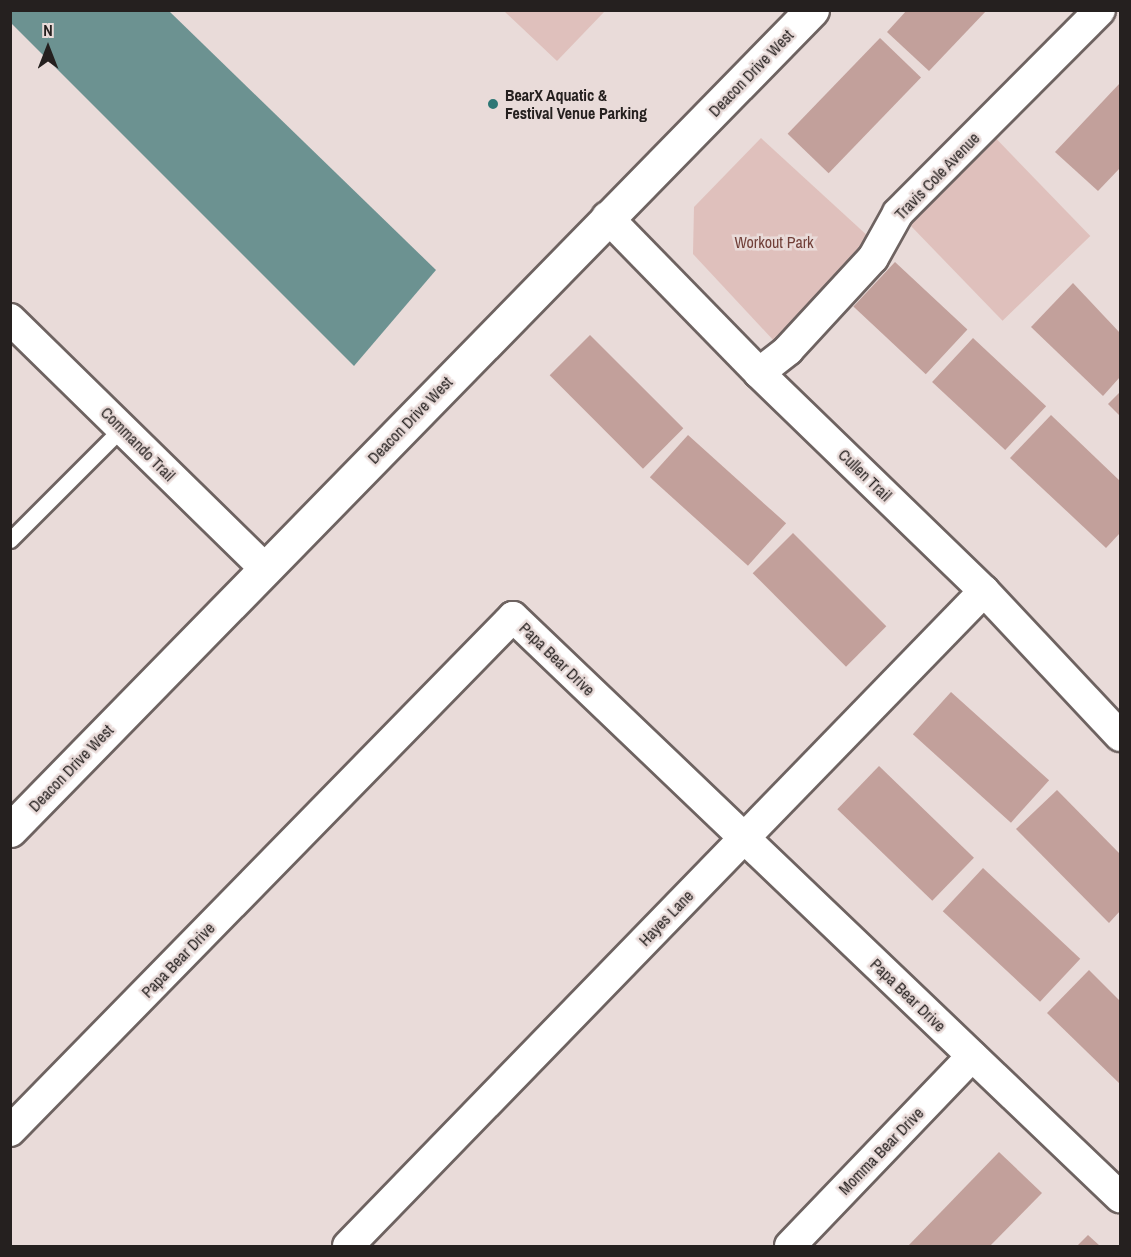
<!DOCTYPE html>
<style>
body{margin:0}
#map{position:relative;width:1131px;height:1257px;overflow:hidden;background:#e9dbd9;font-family:"Archivo Narrow",sans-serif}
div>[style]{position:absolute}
.green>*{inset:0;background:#dfc0bc;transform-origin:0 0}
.water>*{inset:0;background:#6c9291}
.building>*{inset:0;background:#c2a09b;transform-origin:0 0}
.roads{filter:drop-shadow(2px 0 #6e6361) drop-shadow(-2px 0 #6e6361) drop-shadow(0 2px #6e6361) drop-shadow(0 -2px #6e6361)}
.service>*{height:15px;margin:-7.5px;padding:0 7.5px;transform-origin:7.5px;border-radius:7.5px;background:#fff}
.minor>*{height:30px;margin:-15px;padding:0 15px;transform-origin:15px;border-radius:15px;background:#fff}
.tertiary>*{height:33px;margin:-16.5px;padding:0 16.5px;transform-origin:16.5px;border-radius:16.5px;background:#fff}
.dots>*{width:16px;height:16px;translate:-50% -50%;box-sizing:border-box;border:3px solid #e9dbd9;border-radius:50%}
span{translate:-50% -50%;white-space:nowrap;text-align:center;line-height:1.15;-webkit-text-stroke:5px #e9dbd9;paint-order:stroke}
.street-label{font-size:16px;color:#25201f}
.poi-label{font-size:16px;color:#25201f;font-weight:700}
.left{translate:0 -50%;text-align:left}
.park-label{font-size:16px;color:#713f38}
.frame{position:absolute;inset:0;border:12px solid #25201f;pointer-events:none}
.north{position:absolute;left:18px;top:18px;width:60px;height:60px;-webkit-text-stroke:4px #e9dbd9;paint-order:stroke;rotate:0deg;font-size:16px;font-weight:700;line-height:24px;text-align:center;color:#25201f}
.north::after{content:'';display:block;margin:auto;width:21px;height:27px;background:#25201f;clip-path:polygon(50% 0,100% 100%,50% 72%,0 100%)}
</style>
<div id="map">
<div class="green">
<div style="clip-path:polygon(504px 11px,605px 11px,557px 61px)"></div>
<div style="left:984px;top:126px;width:153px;height:122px;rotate:46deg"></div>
<div style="clip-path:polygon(761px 138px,870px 238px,775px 342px,693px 254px,694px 207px)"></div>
</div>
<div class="water">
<div style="clip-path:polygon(10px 11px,169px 11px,436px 270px,354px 366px,11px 23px)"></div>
</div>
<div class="building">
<div style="clip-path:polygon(907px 10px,987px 10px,929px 71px,887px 32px)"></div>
<div style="left:880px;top:38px;width:57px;height:133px;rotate:44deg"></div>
<div style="clip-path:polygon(1120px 83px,1120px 168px,1098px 191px,1055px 152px)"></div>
<div style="left:895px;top:262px;width:99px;height:61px;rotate:43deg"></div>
<div style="clip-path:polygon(1073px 283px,1120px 333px,1120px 377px,1103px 396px,1031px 327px)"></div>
<div style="left:590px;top:335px;width:132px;height:57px;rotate:45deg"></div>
<div style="left:973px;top:338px;width:100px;height:60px;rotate:43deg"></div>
<div style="clip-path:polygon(1120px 392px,1120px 416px,1108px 404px)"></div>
<div style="clip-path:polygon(1051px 415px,1120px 481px,1120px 533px,1106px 548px,1010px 458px)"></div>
<div style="left:688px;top:435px;width:132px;height:57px;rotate:42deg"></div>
<div style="left:793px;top:533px;width:132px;height:57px;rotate:45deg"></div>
<div style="left:951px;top:692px;width:132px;height:57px;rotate:42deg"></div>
<div style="left:879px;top:766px;width:132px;height:60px;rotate:44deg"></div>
<div style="clip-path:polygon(1057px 790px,1120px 854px,1120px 911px,1109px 923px,1016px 829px)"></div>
<div style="left:983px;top:868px;width:133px;height:59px;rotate:43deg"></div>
<div style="clip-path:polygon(1089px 970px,1120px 1001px,1120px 1084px,1047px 1013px)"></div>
<div style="clip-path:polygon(999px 1152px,1042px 1193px,990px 1246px,908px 1246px)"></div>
<div style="clip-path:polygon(1088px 1235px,1100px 1246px,1077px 1246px)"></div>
</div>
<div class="roads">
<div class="service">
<div style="left:10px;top:540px;width:158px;rotate:-45deg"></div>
</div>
<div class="minor">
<div style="left:607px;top:217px;width:218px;rotate:45.7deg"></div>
<div style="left:759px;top:373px;width:313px;rotate:44.1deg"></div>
<div style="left:984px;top:591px;width:199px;rotate:46.8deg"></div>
<div style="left:10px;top:319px;width:357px;rotate:44.4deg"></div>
<div style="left:759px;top:373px;width:37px;rotate:-38deg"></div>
<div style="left:788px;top:350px;width:125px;rotate:-47.3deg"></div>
<div style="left:873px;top:258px;width:51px;rotate:-60.9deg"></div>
<div style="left:898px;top:213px;width:286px;rotate:-45.1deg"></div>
<div style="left:10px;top:1131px;width:719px;rotate:-45.62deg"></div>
<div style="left:513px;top:617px;width:840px;rotate:43.7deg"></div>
<div style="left:348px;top:1246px;width:913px;rotate:-45.84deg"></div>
<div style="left:790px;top:1246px;width:263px;rotate:-46.2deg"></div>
</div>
<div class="tertiary">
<div style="left:10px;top:830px;width:1147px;rotate:-45.64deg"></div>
</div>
</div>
<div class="dots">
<div style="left:493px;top:104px;background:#2d7775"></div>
</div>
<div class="street-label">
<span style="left:751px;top:73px;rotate:-46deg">Deacon Drive West</span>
<span style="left:937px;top:176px;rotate:-46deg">Travis Cole Avenue</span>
<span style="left:410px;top:420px;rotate:-46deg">Deacon Drive West</span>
<span style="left:138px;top:444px;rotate:45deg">Commando Trail</span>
<span style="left:865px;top:475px;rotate:44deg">Cullen Trail</span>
<span style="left:557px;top:659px;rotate:44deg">Papa Bear Drive</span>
<span style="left:71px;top:768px;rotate:-46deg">Deacon Drive West</span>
<span style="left:666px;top:918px;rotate:-46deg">Hayes Lane</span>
<span style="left:178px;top:960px;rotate:-46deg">Papa Bear Drive</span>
<span style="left:908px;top:995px;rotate:44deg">Papa Bear Drive</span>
<span style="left:881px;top:1151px;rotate:-46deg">Momma Bear Drive</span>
</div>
<div class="poi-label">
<span class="left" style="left:505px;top:104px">BearX Aquatic &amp;<br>Festival Venue Parking</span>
</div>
<div class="park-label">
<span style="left:774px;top:242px">Workout Park</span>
</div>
<div class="frame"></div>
<div class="north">N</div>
</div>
